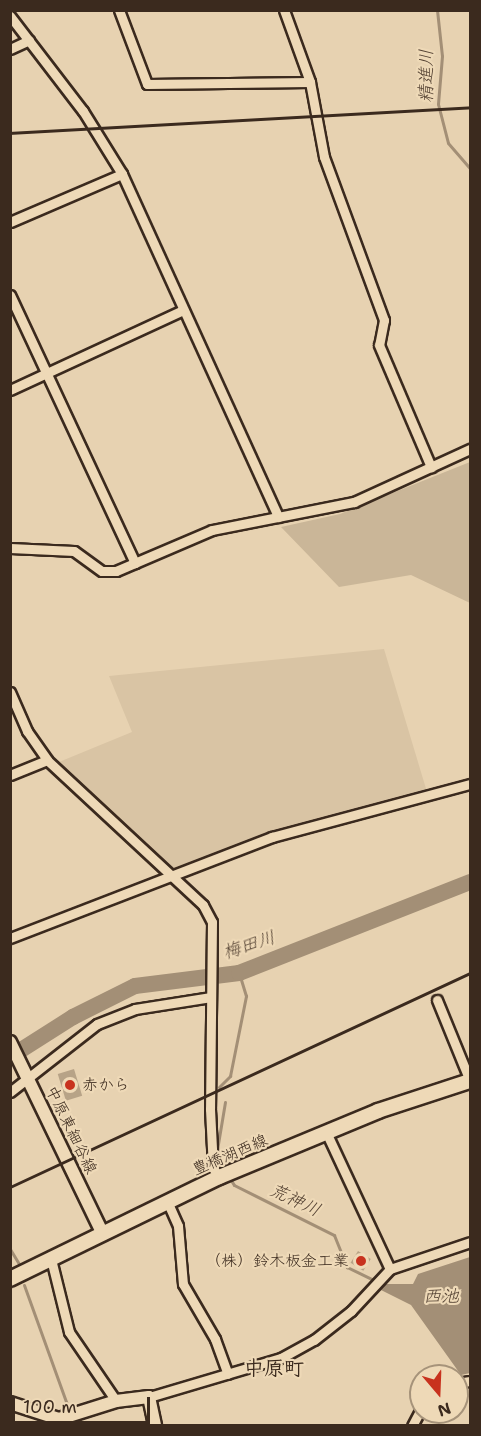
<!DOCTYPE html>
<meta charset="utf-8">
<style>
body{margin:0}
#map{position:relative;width:481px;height:1436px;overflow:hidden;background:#e7d2b1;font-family:"Shantell Sans","Klee One",sans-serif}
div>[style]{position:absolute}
.built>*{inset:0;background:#d9c4a4}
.green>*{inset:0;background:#cab698}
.water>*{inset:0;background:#a38f76}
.stream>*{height:3px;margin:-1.5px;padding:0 1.5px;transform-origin:1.5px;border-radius:1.5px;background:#a38f76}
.river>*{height:16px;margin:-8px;padding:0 8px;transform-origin:8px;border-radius:8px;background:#a38f76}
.building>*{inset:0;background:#b7a387;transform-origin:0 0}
.roads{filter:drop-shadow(2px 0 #3b2a1e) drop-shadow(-2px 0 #3b2a1e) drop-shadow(0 2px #3b2a1e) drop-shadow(0 -2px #3b2a1e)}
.street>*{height:9px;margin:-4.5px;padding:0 4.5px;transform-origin:4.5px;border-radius:4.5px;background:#eed9b7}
.secondary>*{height:12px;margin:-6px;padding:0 6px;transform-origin:6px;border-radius:6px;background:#eed9b7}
.primary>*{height:14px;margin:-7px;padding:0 7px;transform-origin:7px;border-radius:7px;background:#eed9b7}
.rail>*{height:3px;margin:-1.5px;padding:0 1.5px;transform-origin:1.5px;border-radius:1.5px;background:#3b2a1e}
.dots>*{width:16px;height:16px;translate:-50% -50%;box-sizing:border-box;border:3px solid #eed9b7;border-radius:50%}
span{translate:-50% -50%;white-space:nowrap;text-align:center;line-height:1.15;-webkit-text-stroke:4.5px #eed9b7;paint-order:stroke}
.poi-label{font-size:16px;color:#3b2a1e}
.left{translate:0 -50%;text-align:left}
.right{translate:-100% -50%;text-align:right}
.street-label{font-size:16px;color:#3b2a1e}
.water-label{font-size:18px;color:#554334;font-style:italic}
.quarter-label{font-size:20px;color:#3b2a1e;font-weight:700}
.frame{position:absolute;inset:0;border:12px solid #3b2a1e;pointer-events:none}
.north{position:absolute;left:409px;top:1364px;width:60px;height:60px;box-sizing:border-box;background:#eed9b7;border:2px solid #a6937a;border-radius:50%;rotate:161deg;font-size:16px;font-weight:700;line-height:24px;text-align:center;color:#3b2a1e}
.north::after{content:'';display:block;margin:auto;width:21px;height:27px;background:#c8321e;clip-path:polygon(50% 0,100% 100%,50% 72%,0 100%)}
.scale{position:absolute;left:12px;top:1397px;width:138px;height:27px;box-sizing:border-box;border:3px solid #3b2a1e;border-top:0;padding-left:8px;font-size:18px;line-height:21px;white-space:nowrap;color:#3b2a1e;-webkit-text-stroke:4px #eed9b7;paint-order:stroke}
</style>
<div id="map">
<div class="built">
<div style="clip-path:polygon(384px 649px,427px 792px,262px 836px,174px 870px,59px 762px,132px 732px,109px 676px)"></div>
</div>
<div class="green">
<div style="clip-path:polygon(470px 462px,470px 603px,411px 575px,339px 587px,281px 527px,340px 514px)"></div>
</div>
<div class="water">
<div style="clip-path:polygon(470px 1257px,470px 1373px,461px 1375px,411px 1305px,381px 1290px,386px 1284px,413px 1284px,418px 1274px)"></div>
</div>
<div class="stream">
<div style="left:437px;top:10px;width:46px;rotate:83.8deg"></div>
<div style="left:442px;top:56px;width:48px;rotate:94.8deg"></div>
<div style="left:438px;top:104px;width:40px;rotate:75.6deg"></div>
<div style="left:448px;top:143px;width:33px;rotate:49deg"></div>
<div style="left:219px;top:1087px;width:16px;rotate:-45deg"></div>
<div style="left:230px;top:1076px;width:82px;rotate:-78.7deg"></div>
<div style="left:246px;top:996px;width:24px;rotate:-107deg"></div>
<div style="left:225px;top:1102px;width:55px;rotate:99.5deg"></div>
<div style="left:216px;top:1156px;width:17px;rotate:59deg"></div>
<div style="left:229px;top:1177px;width:9px;rotate:58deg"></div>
<div style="left:234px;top:1185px;width:112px;rotate:26.6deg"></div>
<div style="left:334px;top:1235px;width:35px;rotate:68deg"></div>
<div style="left:347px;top:1267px;width:43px;rotate:26deg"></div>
<div style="left:10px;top:1249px;width:17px;rotate:59deg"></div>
<div style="left:24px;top:1285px;width:130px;rotate:70.2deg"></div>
<div style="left:78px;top:1420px;width:11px;rotate:34deg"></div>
</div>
<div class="river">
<div style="left:10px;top:1057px;width:75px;rotate:-32.4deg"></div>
<div style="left:73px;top:1017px;width:69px;rotate:-26.6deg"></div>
<div style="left:135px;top:986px;width:105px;rotate:-7.1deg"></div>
<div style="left:239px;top:973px;width:248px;rotate:-21.5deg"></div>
</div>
<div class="building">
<div style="left:74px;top:1069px;width:28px;height:17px;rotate:73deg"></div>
<div style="left:358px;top:1251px;width:15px;height:14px;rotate:32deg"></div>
</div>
<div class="roads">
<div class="street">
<div style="left:119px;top:10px;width:79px;rotate:69.3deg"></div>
<div style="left:147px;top:84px;width:163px;rotate:-0.7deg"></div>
<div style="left:284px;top:10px;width:77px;rotate:70.1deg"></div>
<div style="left:310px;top:82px;width:76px;rotate:79.4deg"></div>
<div style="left:324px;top:157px;width:174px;rotate:69.8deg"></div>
<div style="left:384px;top:320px;width:25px;rotate:101deg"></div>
<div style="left:379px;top:345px;width:133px;rotate:66.9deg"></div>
<div style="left:10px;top:16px;width:120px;rotate:52.5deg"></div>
<div style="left:83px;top:111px;width:74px;rotate:58.2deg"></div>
<div style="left:122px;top:174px;width:377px;rotate:65.5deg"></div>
<div style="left:10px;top:49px;width:21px;rotate:-25deg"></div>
<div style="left:10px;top:222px;width:122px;rotate:-23.2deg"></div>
<div style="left:10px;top:295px;width:296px;rotate:65deg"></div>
<div style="left:10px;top:390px;width:191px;rotate:-24.8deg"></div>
<div style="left:10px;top:548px;width:64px;rotate:2.7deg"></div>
<div style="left:74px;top:551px;width:34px;rotate:36deg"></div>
<div style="left:102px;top:571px;width:14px"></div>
<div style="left:116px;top:571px;width:104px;rotate:-23.1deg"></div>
<div style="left:212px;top:530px;width:145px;rotate:-11.2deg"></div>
<div style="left:354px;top:502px;width:128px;rotate:-24.6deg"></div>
<div style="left:10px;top:692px;width:43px;rotate:66.4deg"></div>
<div style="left:27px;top:731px;width:35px;rotate:55deg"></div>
<div style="left:47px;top:760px;width:213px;rotate:42.9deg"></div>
<div style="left:203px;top:905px;width:19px;rotate:62deg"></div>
<div style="left:212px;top:922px;width:187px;rotate:90.6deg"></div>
<div style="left:210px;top:1109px;width:59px;rotate:87.1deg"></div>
<div style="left:213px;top:1168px;width:11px;rotate:56deg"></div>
<div style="left:10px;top:775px;width:40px;rotate:-22deg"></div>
<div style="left:10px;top:938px;width:281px;rotate:-21.1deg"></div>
<div style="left:272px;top:837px;width:205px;rotate:-15deg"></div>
<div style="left:437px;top:1000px;width:87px;rotate:67.8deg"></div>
<div style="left:10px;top:1092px;width:110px;rotate:-38deg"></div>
<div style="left:97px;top:1024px;width:41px;rotate:-21.5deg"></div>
<div style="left:135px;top:1009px;width:77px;rotate:-9deg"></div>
<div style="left:326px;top:1132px;width:151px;rotate:65deg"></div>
<div style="left:167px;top:1201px;width:27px;rotate:66deg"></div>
<div style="left:178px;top:1226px;width:58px;rotate:85.1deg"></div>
<div style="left:183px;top:1284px;width:64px;rotate:59.8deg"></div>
<div style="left:215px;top:1339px;width:37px;rotate:70deg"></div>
<div style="left:51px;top:1259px;width:75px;rotate:76.1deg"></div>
<div style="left:69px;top:1332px;width:83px;rotate:55.7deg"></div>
<div style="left:457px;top:1383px;width:13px;rotate:-9deg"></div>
<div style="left:149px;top:1397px;width:138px;rotate:-16.5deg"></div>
<div style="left:281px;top:1358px;width:38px;rotate:-29deg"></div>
<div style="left:314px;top:1340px;width:47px;rotate:-38.1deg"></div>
<div style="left:351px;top:1311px;width:57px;rotate:-47.1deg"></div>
<div style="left:390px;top:1269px;width:84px;rotate:-18.6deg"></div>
<div style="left:412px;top:1426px;width:19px;rotate:-62deg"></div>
</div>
<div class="secondary">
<div style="left:10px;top:1042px;width:211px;rotate:64.2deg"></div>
<div style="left:10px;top:1403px;width:52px;rotate:18.1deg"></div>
<div style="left:59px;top:1419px;width:60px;rotate:-17.5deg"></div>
<div style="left:116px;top:1401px;width:33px;rotate:-7deg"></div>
<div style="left:149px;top:1397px;width:30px;rotate:78deg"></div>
</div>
<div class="primary">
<div style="left:10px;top:1279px;width:233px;rotate:-26deg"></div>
<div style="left:219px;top:1177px;width:172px;rotate:-22.5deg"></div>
<div style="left:378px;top:1111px;width:97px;rotate:-18.1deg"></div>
</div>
</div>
<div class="rail">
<div style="left:10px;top:133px;width:461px;rotate:-3.2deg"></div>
<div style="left:10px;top:1187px;width:507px;rotate:-24.95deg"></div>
</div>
<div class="dots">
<div style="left:70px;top:1085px;background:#c8321e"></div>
<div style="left:361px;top:1261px;background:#c8321e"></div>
</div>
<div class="poi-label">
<span class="left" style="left:82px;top:1085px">赤から</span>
<span class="right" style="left:349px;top:1261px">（株）鈴木板金工業</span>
</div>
<div class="street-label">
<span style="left:71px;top:1130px;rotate:64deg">中原東細谷線</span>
<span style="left:230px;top:1155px;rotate:-23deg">豊橋湖西線</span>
</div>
<div class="water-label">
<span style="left:426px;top:76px;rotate:-90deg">精進川</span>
<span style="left:249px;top:945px;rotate:-18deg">梅田川</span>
<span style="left:295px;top:1200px;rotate:25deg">荒神川</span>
<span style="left:441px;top:1296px">西池</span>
</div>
<div class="quarter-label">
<span style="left:274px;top:1368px">中原町</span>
</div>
<div class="frame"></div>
<div class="north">N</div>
<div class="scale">100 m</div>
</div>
